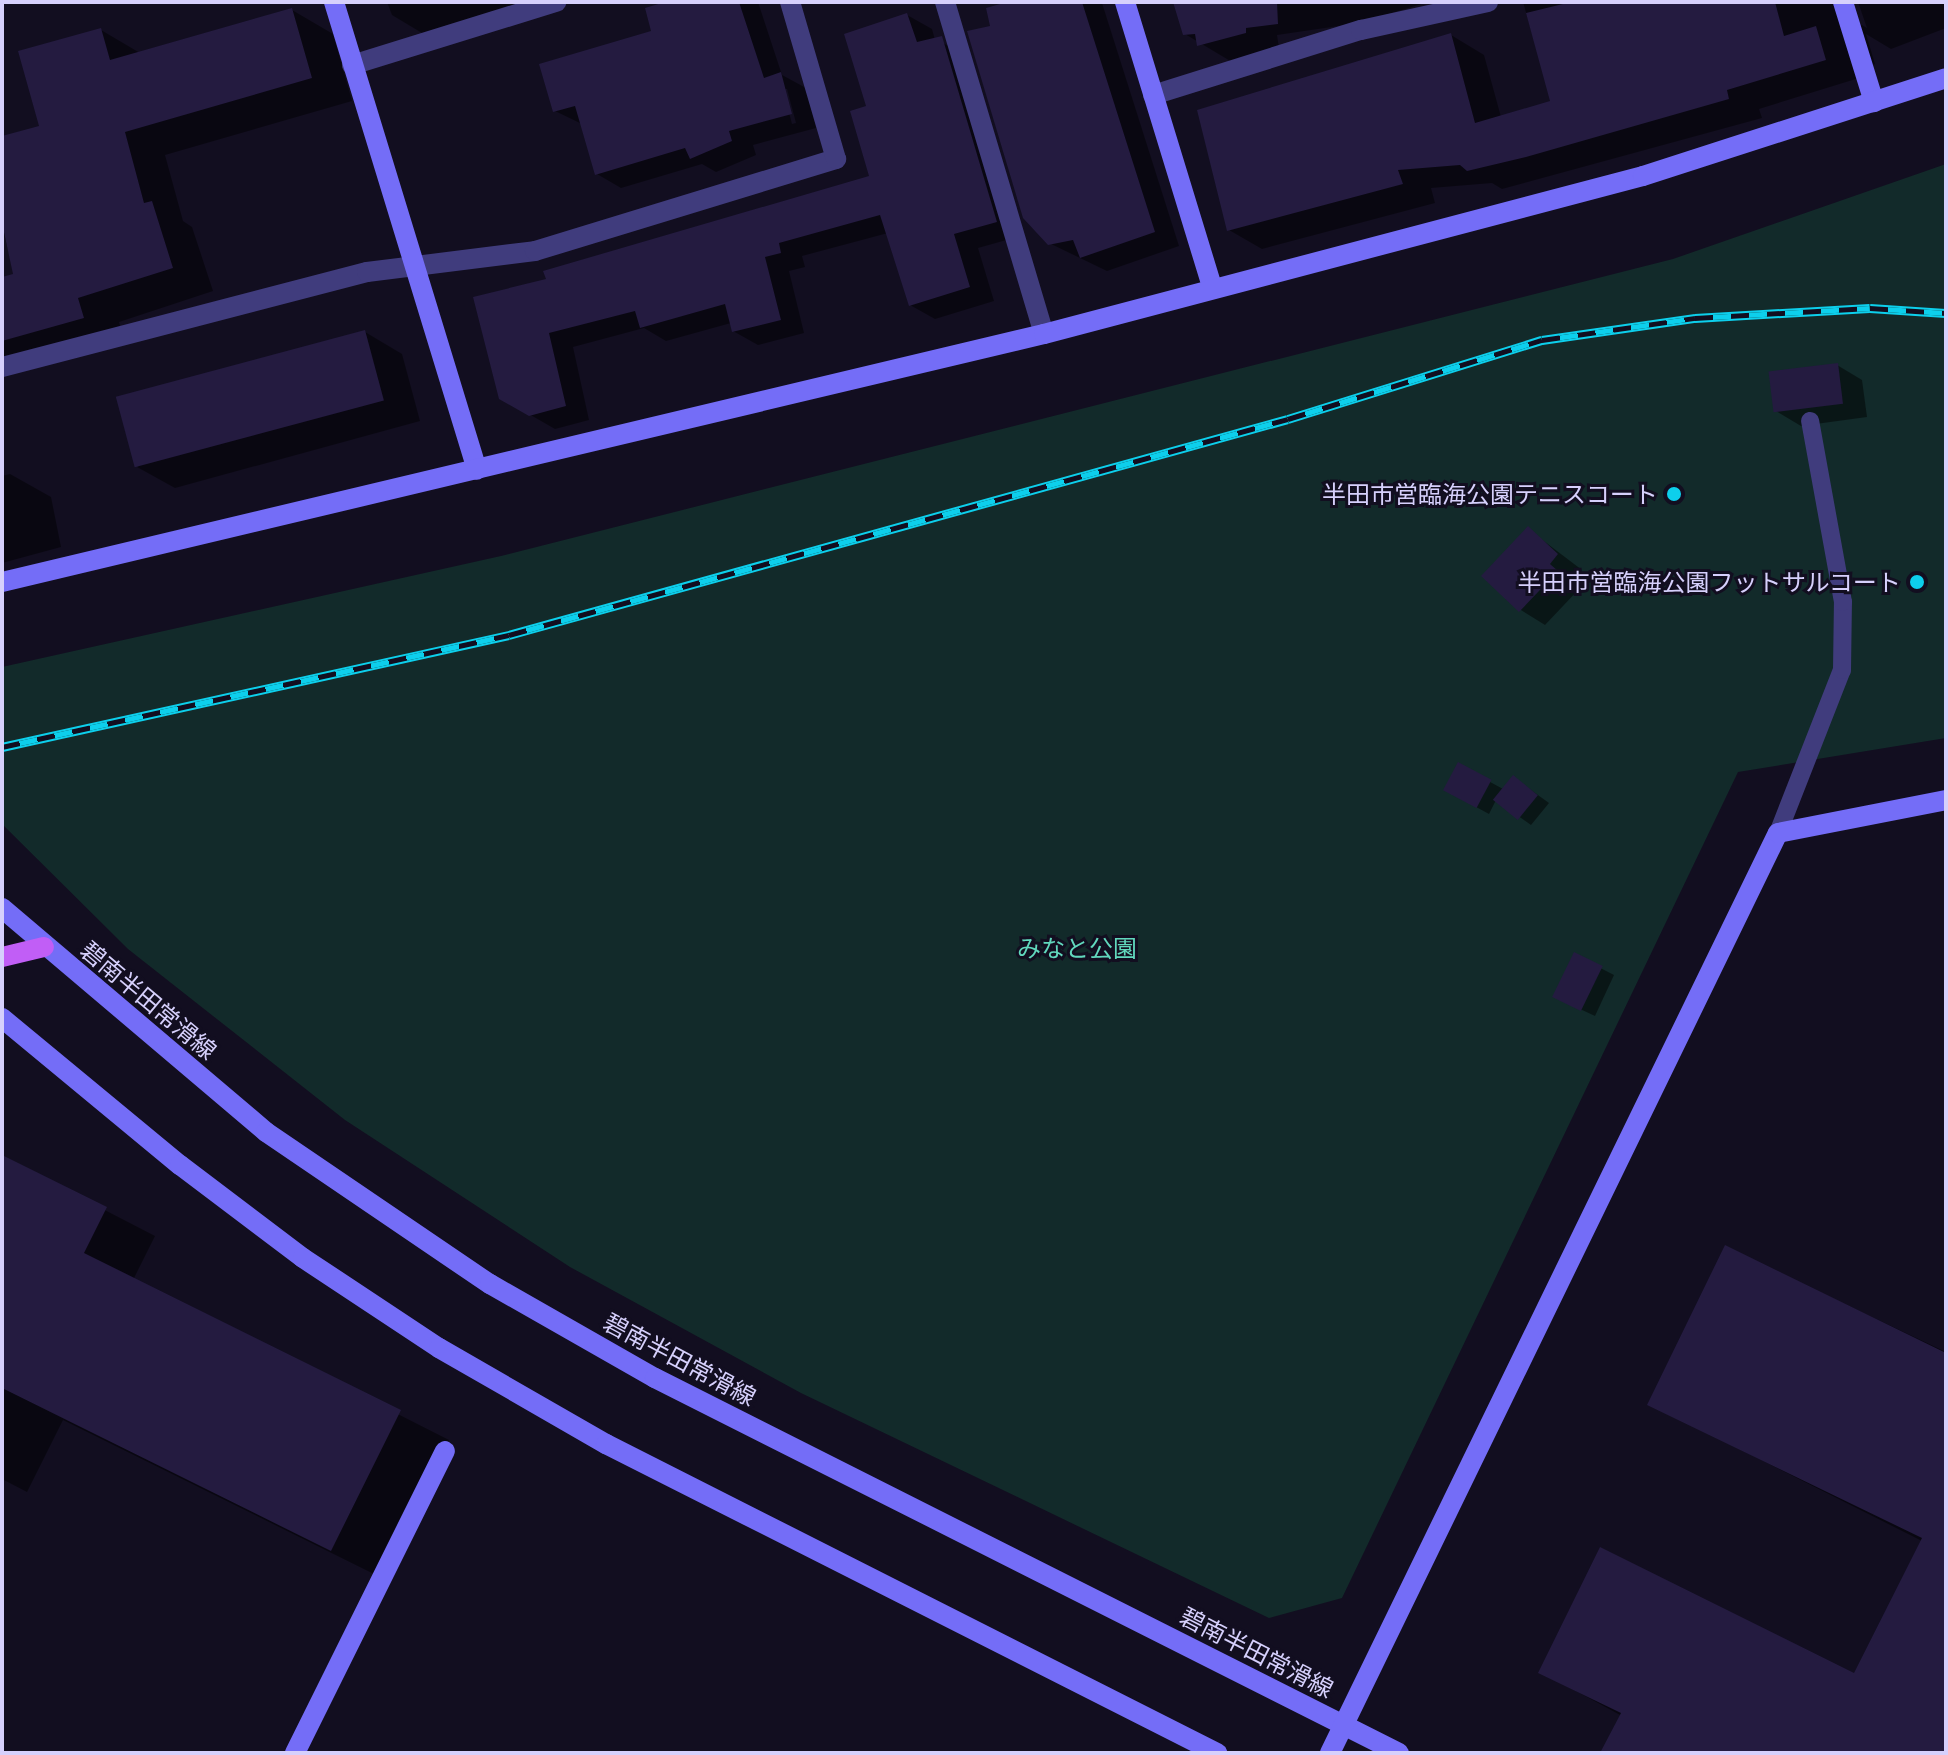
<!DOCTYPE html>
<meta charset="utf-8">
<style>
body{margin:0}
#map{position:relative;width:1948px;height:1755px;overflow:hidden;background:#120e20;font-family:Barlow,"Noto Sans JP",sans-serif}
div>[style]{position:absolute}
.green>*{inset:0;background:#122a2a}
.shadow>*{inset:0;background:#0007}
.building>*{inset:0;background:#241b40;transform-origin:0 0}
.lane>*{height:18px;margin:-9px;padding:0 9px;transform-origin:9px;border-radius:9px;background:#403c7d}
.street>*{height:20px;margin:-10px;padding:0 10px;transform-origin:10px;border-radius:10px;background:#403c7d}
.secondary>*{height:20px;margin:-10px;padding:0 10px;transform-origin:10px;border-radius:10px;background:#746df7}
.primary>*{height:20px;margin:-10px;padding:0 10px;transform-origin:10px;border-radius:10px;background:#c15ef6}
.rail>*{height:9px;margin-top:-4.5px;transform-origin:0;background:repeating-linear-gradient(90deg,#120e20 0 18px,#0dcfec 0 36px);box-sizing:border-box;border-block:2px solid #0dcfec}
.dots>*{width:22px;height:22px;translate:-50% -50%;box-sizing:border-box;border:4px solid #120e20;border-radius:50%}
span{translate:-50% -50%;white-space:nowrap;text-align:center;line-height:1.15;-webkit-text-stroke:6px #120e20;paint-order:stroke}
.poi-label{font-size:24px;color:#d6d0fc}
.right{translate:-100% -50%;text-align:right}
.park-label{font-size:24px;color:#61d8bd}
.street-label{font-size:24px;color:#d6d0fc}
.frame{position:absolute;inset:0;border:4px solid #d6d0fc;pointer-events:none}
</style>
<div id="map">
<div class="green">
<div style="clip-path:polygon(1946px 164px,1946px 738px,1738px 772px,1342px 1598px,1269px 1618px,801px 1393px,570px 1267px,345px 1120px,128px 949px,2px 824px,2px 667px,501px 556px,1673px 259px)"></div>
</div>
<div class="shadow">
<div style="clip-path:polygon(387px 2px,543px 2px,427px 36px,392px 15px)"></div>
<div style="clip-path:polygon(evenodd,673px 2px,758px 2px,782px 75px,806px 88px,816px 128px,753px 145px,756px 155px,716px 172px,702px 164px,621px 188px,597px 174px,582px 124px,555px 111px,654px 32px,673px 2px,783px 89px,787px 89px,796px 123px,792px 124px,783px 89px)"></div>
<div style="clip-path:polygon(1021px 2px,1102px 3px,1179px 246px,1107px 271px,1049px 243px)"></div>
<div style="clip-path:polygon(1178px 2px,1428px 2px,1359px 23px,1277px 35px,1279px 48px,1232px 62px,1185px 34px)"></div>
<div style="clip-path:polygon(1523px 2px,1838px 2px,1843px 14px,1867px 28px,1858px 2px,1946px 2px,1946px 28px,1891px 49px,1866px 34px,1875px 64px,1856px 70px,1859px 78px,1759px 109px,1762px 118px,1502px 189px,1492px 183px,1431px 188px,1435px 203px,1262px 249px,1229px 230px,1451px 35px,1484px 55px,1501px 117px,1552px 102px)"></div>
<div style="clip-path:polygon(292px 10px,333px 34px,352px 101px,165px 155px,183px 221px,192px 227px,213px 291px,119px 322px,124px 342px,2px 376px,2px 279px,15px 276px,2px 227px,2px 138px,42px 128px,101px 30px,140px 53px)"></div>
<div style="clip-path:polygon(907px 15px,932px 29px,935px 40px,966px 53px,1021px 236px,978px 248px,994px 301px,935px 319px,910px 305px,888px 233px,802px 256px,805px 267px,789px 271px,804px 333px,758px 345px,733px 331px,731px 323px,666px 341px,644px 328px,573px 347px,589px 420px,555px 429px,501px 398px,548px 281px,872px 178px,869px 108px)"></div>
<div style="clip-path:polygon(365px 332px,402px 354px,420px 421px,175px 488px,137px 467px)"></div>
<div style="clip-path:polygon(1837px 365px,1862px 380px,1867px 417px,1801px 426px,1776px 411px)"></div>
<div style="clip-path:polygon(10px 474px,51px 497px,61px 547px,2px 563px,2px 476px)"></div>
<div style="clip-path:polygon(1528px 529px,1582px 570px,1573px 579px,1581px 587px,1545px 625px,1521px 610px,1484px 576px)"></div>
<div style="clip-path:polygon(1459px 765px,1503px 789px,1513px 777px,1549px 803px,1531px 825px,1496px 800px,1489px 814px,1445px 790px)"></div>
<div style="clip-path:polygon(1575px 955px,1614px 975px,1595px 1016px,1567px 1003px)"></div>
<div style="clip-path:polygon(2px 1157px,155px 1236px,133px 1280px,449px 1440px,380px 1577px,63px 1420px,27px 1492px,2px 1479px)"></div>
<div style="clip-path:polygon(1726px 1248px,1946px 1352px,1946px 1753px,1603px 1753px,1622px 1716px,1541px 1672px,1855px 1676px,1922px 1541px,1650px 1404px)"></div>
</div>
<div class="building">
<div style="clip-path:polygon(665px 2px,739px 2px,764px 78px,781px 72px,792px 114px,729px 131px,732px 141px,690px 159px,685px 148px,595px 175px,575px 106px,553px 112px,539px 64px,651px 31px,645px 8px)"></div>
<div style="clip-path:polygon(1007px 2px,1082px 2px,1155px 232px,1080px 258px,1073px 240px,1048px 245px,1023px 218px,967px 31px,990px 26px,986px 8px)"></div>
<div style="clip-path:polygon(1173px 2px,1277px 2px,1278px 24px,1246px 28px,1246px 33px,1197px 46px,1195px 34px,1183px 35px)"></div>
<div style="clip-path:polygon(1571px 2px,1775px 2px,1784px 36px,1816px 26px,1826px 60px,1727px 90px,1729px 99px,1526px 157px,1467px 171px,1460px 165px,1398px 170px,1403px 184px,1227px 231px,1197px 110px,1451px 33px,1475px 123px,1550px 101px,1526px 13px)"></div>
<div style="clip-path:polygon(292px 8px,312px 78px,125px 132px,144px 203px,152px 201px,173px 268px,78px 298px,84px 318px,2px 341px,2px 277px,13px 274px,2px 223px,2px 136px,39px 126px,18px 51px,101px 28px,110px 60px)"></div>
<div style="clip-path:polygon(907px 13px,917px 42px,942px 36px,997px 222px,954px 234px,970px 287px,909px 306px,880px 215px,779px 243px,781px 253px,765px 257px,781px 320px,732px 332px,725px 304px,640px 328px,635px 311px,549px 333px,566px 406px,529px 416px,499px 399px,473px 297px,546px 279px,543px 271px,869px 176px,850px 111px,866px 106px,844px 34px)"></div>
<div style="left:365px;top:330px;width:73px;height:258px;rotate:75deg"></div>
<div style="left:1838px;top:363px;width:41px;height:70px;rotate:83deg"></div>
<div style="clip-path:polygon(1528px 526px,1558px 554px,1550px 564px,1558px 571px,1519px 612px,1481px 576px)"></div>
<div style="left:1458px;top:762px;width:38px;height:32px;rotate:28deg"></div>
<div style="left:1513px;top:775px;width:32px;height:32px;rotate:39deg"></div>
<div style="left:1574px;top:952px;width:32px;height:50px;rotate:26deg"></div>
<div style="clip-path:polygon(2px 1155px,107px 1207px,84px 1253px,401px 1410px,331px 1551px,2px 1388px)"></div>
<div style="clip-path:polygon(1725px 1245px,1946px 1353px,1946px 1753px,1600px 1753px,1621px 1713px,1538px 1673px,1600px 1547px,1854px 1673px,1922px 1538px,1647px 1405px)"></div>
</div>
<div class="lane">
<div style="left:1778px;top:833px;width:175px;rotate:-68.6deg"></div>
<div style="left:1842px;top:670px;width:68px;rotate:-89.2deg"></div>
<div style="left:1843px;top:602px;width:184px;rotate:-100.3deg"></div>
</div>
<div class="street">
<div style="left:945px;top:2px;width:346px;rotate:73.4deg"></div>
<div style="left:352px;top:65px;width:214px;rotate:-17.2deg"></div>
<div style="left:1153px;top:95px;width:218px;rotate:-17.4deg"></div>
<div style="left:1361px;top:30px;width:130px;rotate:-12.4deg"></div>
<div style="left:2px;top:367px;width:377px;rotate:-14.6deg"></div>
<div style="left:367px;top:272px;width:169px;rotate:-7.1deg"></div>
<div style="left:535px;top:251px;width:315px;rotate:-17deg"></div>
<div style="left:836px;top:159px;width:164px;rotate:-106.3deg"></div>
</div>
<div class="secondary">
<div style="left:334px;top:2px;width:489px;rotate:73deg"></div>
<div style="left:1125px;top:2px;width:300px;rotate:73deg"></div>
<div style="left:1843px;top:2px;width:105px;rotate:72.8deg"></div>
<div style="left:2px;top:582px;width:1071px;rotate:-13.39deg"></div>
<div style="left:1044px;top:334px;width:619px;rotate:-14.78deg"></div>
<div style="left:1643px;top:176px;width:318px;rotate:-17.9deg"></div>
<div style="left:2px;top:908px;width:346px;rotate:40.3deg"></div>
<div style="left:266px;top:1132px;width:271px;rotate:34.2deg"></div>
<div style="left:490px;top:1284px;width:190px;rotate:29.7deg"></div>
<div style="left:655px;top:1378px;width:833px;rotate:26.75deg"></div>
<div style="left:2px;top:1018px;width:231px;rotate:39.6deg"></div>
<div style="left:180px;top:1165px;width:154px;rotate:37.1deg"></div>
<div style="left:303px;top:1258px;width:163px;rotate:33.5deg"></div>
<div style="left:439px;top:1348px;width:193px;rotate:29.9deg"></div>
<div style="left:606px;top:1444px;width:685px;rotate:26.83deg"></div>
<div style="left:295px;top:1753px;width:337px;rotate:-63.6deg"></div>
<div style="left:1330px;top:1753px;width:1023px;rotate:-64.04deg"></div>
<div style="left:1778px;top:833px;width:171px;rotate:-11.1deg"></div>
</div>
<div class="primary">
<div style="left:2px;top:957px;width:43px;rotate:-13.4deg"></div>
</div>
<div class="rail">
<div style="left:2px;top:747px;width:519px;rotate:-12.46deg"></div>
<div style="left:509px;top:635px;width:808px;rotate:-15.5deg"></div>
<div style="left:1288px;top:419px;width:266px;rotate:-17.3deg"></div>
<div style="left:1542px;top:340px;width:155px;rotate:-8.2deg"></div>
<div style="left:1695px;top:318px;width:175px;rotate:-3.3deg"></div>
<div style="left:1870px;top:308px;width:76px;rotate:3.8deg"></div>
</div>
<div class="dots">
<div style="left:1674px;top:494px;background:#0dcfec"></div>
<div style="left:1917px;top:582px;background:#0dcfec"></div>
</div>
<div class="poi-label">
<span class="right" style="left:1658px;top:494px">半田市営臨海公園テニスコート</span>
<span class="right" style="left:1901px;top:582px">半田市営臨海公園フットサルコート</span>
</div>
<div class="park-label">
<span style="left:1077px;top:948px">みなと公園</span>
</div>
<div class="street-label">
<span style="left:149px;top:1000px;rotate:40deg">碧南半田常滑線</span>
<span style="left:680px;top:1359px;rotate:28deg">碧南半田常滑線</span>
<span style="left:1257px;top:1652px;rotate:27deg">碧南半田常滑線</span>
</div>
<div class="frame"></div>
</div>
